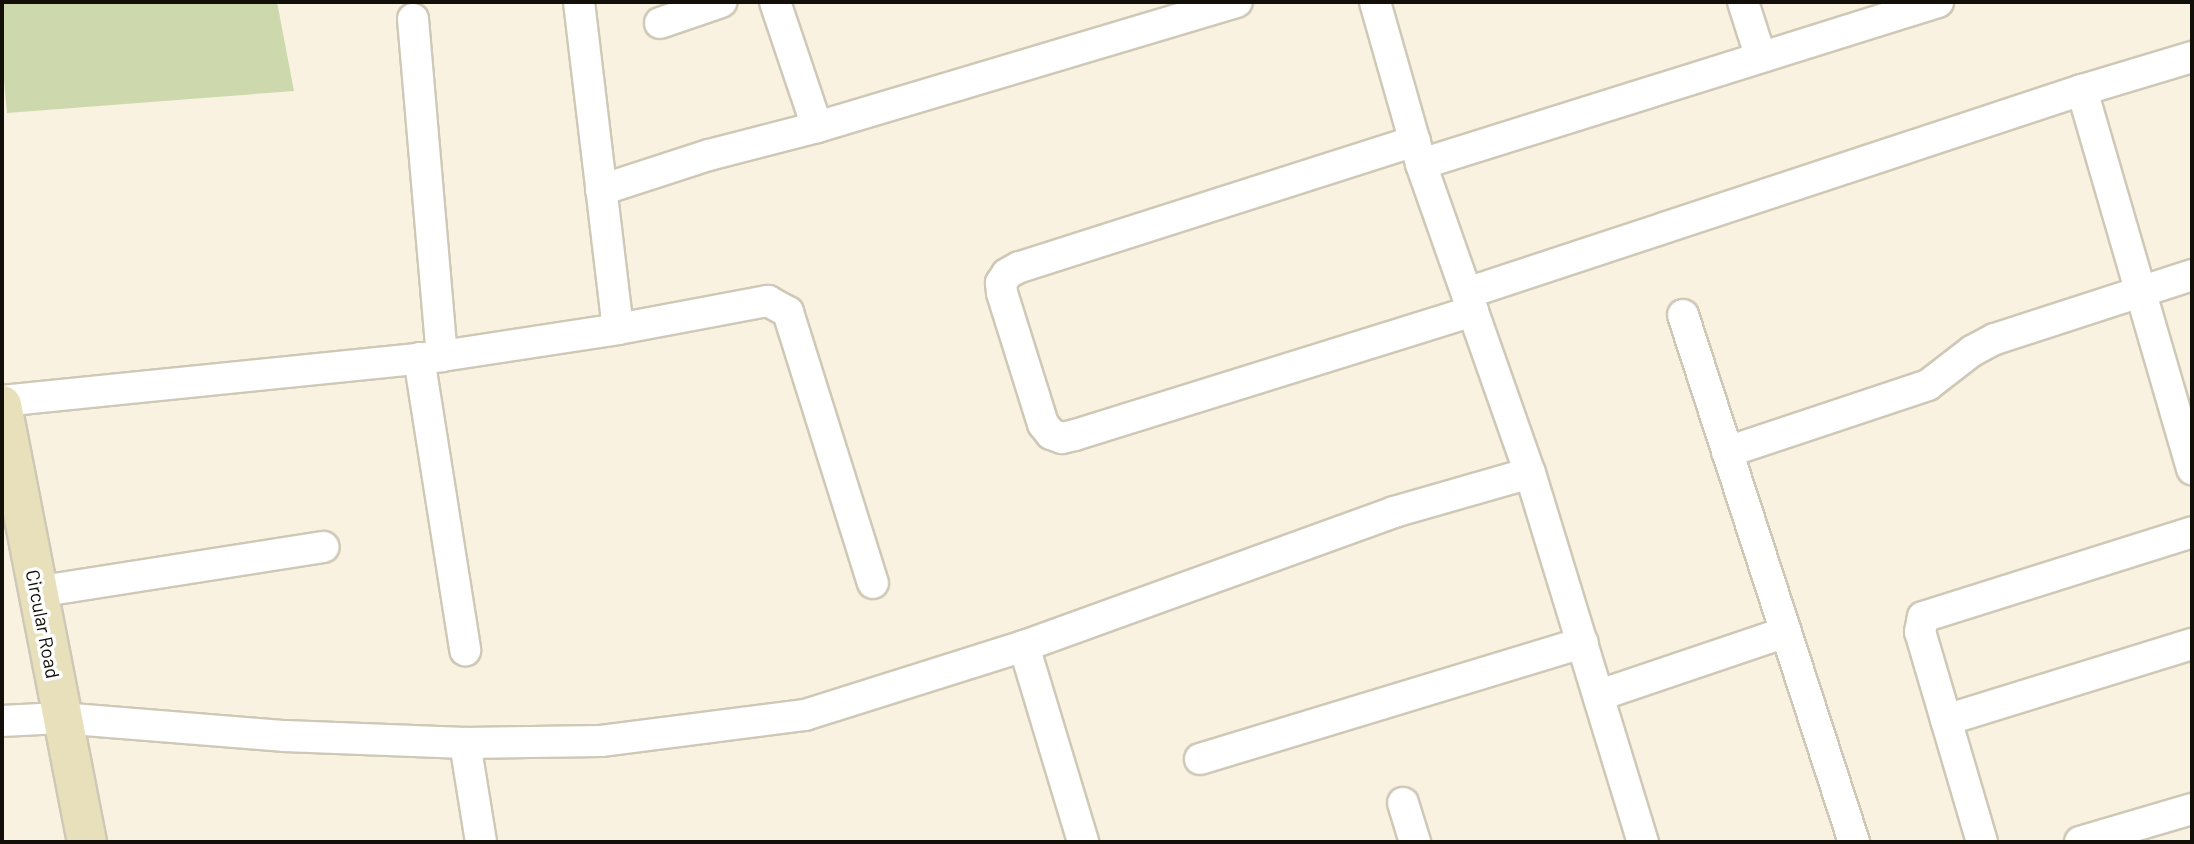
<!DOCTYPE html>
<style>
body{margin:0}
#map{position:relative;width:2194px;height:844px;overflow:hidden;background:#f9f2e0;font-family:Barlow,sans-serif}
div>[style]{position:absolute}
.green>*{inset:0;background:#cdd9ad}
.roads{filter:drop-shadow(2px 0 #cfc8b7) drop-shadow(-2px 0 #cfc8b7) drop-shadow(0 2px #cfc8b7) drop-shadow(0 -2px #cfc8b7)}
.minor>*{height:30px;margin:-15px;padding:0 15px;transform-origin:15px;border-radius:15px;background:#fff}
.secondary>*{height:38px;margin:-19px;padding:0 19px;transform-origin:19px;border-radius:19px;background:#e8e0ba}
span{translate:-50% -50%;white-space:nowrap;text-align:center;line-height:1.15;-webkit-text-stroke:7px #fff;paint-order:stroke}
.street-label{font-size:19px;color:#120f09}
.frame{position:absolute;inset:0;border:4px solid #120f09;pointer-events:none}
</style>
<div id="map">
<div class="green">
<div style="clip-path:polygon(2px 2px,277px 2px,294px 91px,7px 113px,2px 57px)"></div>
</div>
<div class="roads">
<div class="minor">
<div style="left:579px;top:2px;width:329px;rotate:83.2deg"></div>
<div style="left:775px;top:2px;width:132px;rotate:71.4deg"></div>
<div style="left:1375px;top:2px;width:168px;rotate:74.1deg"></div>
<div style="left:1421px;top:164px;width:328px;rotate:70.6deg"></div>
<div style="left:1530px;top:473px;width:386px;rotate:73deg"></div>
<div style="left:1743px;top:2px;width:56px;rotate:72.2deg"></div>
<div style="left:413px;top:19px;width:338px;rotate:85.1deg"></div>
<div style="left:660px;top:23px;width:65px;rotate:-19deg"></div>
<div style="left:2082px;top:90px;width:115px;rotate:-16.7deg"></div>
<div style="left:1415px;top:141px;width:416px;rotate:162.3deg"></div>
<div style="left:1019px;top:267px;width:14px;rotate:150deg"></div>
<div style="left:1007px;top:274px;width:11px;rotate:124deg"></div>
<div style="left:1001px;top:283px;width:10px;rotate:84deg"></div>
<div style="left:1002px;top:293px;width:137px;rotate:72.6deg"></div>
<div style="left:1043px;top:424px;width:13px;rotate:51deg"></div>
<div style="left:1051px;top:434px;width:12px;rotate:20deg"></div>
<div style="left:1062px;top:438px;width:13px;rotate:-13deg"></div>
<div style="left:1075px;top:435px;width:417px;rotate:-17.3deg"></div>
<div style="left:1421px;top:164px;width:542px;rotate:-17.4deg"></div>
<div style="left:601px;top:190px;width:114px;rotate:-18deg"></div>
<div style="left:709px;top:155px;width:112px;rotate:-14.5deg"></div>
<div style="left:817px;top:127px;width:438px;rotate:-16.6deg"></div>
<div style="left:1467px;top:293px;width:648px;rotate:-18.27deg"></div>
<div style="left:2082px;top:90px;width:395px;rotate:73.8deg"></div>
<div style="left:1683px;top:315px;width:554px;rotate:72.02deg"></div>
<div style="left:419px;top:358px;width:296px;rotate:81deg"></div>
<div style="left:2px;top:401px;width:442px;rotate:-5.8deg"></div>
<div style="left:442px;top:356px;width:178px;rotate:-8.7deg"></div>
<div style="left:618px;top:329px;width:153px;rotate:-10.6deg"></div>
<div style="left:768px;top:301px;width:23px;rotate:29deg"></div>
<div style="left:788px;top:312px;width:284px;rotate:72.6deg"></div>
<div style="left:1727px;top:452px;width:212px;rotate:-18.4deg"></div>
<div style="left:1928px;top:385px;width:56px;rotate:-37.7deg"></div>
<div style="left:1972px;top:351px;width:26px;rotate:-28deg"></div>
<div style="left:1995px;top:339px;width:207px;rotate:-18deg"></div>
<div style="left:36px;top:592px;width:291px;rotate:-8.9deg"></div>
<div style="left:1024px;top:646px;width:205px;rotate:73.2deg"></div>
<div style="left:1600px;top:695px;width:196px;rotate:-18.7deg"></div>
<div style="left:1946px;top:720px;width:257px;rotate:-17.2deg"></div>
<div style="left:2px;top:721px;width:58px;rotate:-3deg"></div>
<div style="left:60px;top:718px;width:226px;rotate:4.6deg"></div>
<div style="left:285px;top:736px;width:180px;rotate:2.2deg"></div>
<div style="left:465px;top:743px;width:136px;rotate:-0.8deg"></div>
<div style="left:601px;top:741px;width:206px;rotate:-7.3deg"></div>
<div style="left:805px;top:715px;width:230px;rotate:-17.5deg"></div>
<div style="left:1024px;top:646px;width:394px;rotate:-19.9deg"></div>
<div style="left:1394px;top:512px;width:141px;rotate:-16deg"></div>
<div style="left:465px;top:743px;width:100px;rotate:80.8deg"></div>
<div style="left:1200px;top:759px;width:400px;rotate:-16.9deg"></div>
<div style="left:1403px;top:803px;width:41px;rotate:72.9deg"></div>
<div style="left:1982px;top:842px;width:219px;rotate:-106.4deg"></div>
<div style="left:1920px;top:632px;width:15px;rotate:-79deg"></div>
<div style="left:1923px;top:617px;width:282px;rotate:-17.5deg"></div>
<div style="left:2080px;top:842px;width:117px;rotate:-16.4deg"></div>
</div>
<div class="secondary">
<div style="left:2px;top:405px;width:445px;rotate:79deg"></div>
</div>
</div>
<div class="street-label">
<span style="left:43px;top:624px;rotate:79deg">Circular Road</span>
</div>
<div class="frame"></div>
</div>
